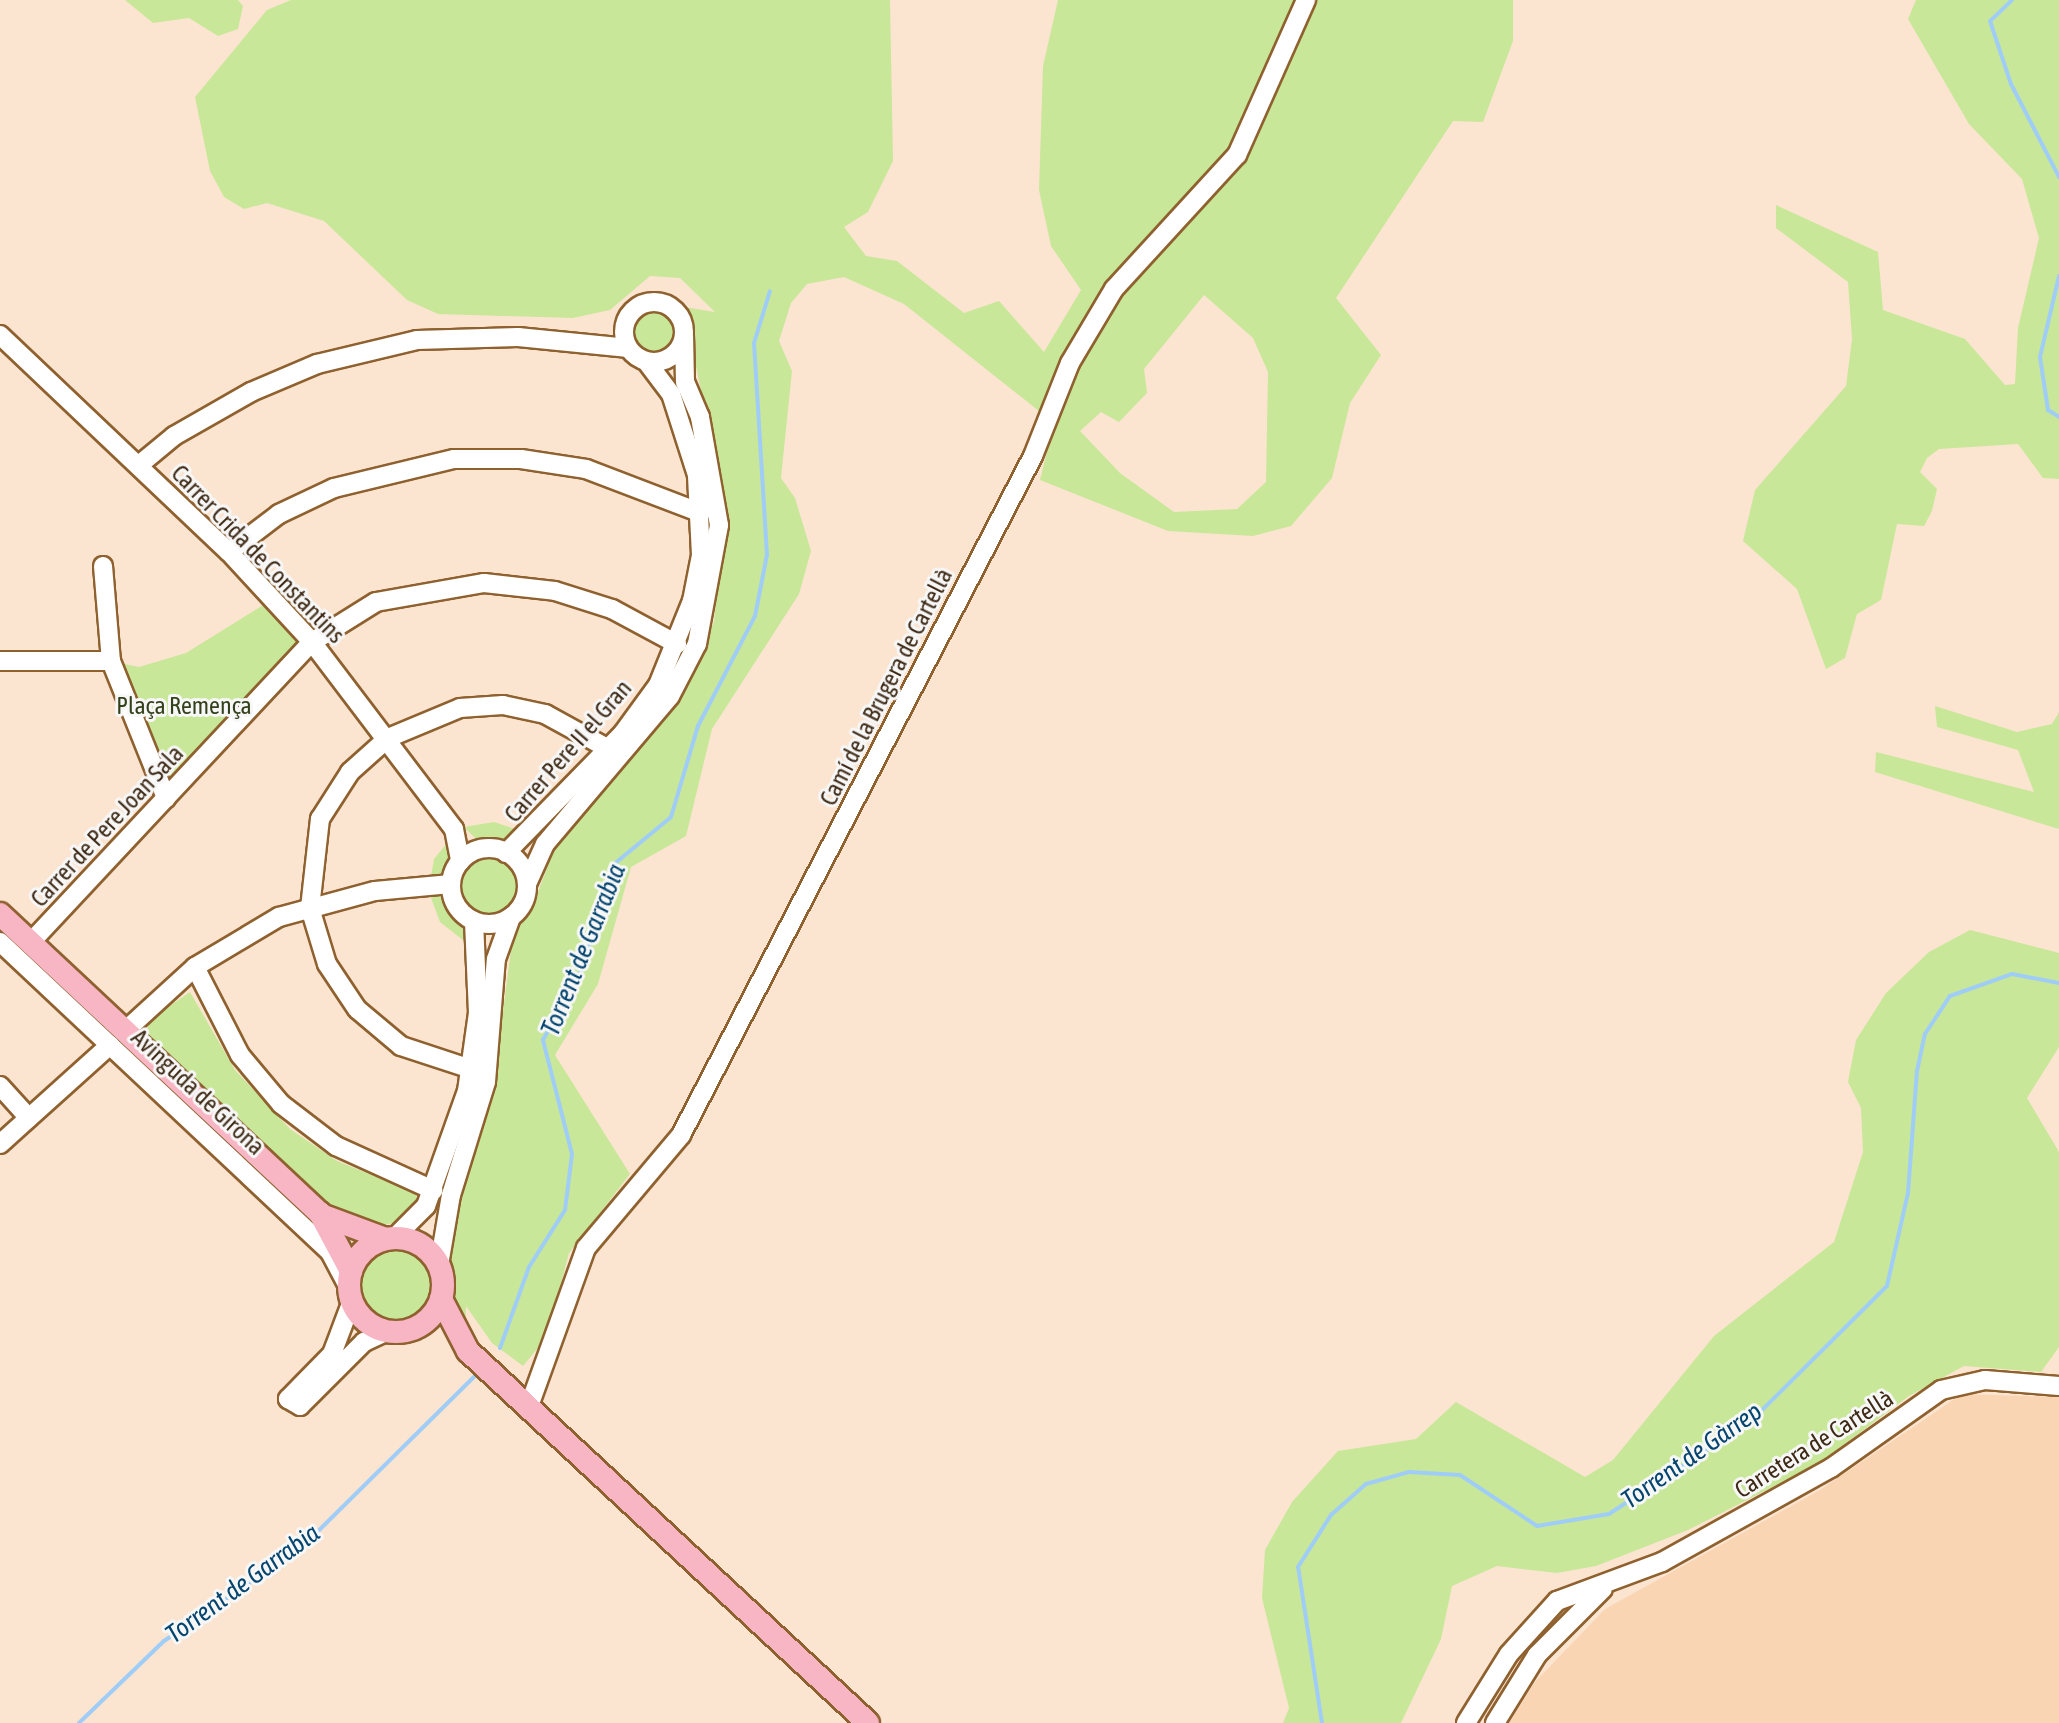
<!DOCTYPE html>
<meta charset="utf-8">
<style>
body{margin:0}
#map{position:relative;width:2059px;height:1723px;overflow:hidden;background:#fbe5d1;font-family:"Asap Condensed",sans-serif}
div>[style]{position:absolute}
.built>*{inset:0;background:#f9d5b4}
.green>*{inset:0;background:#c8e798}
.round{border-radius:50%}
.stream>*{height:4px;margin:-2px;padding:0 2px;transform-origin:2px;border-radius:2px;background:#9fcdf7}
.roads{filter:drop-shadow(2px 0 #8f612f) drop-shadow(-2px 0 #8f612f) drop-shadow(0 2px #8f612f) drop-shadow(0 -2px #8f612f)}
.minor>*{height:18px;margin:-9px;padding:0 9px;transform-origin:9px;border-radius:9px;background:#fff}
.minor>.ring{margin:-9px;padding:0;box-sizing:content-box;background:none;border:18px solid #fff;border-radius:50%}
.major>*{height:22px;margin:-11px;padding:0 11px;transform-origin:11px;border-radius:11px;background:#f8b6c5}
.major>.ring{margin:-11px;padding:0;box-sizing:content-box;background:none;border:22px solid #f8b6c5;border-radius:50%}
span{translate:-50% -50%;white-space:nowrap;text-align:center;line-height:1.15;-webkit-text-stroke:6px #f7f7f7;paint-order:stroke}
.street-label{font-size:24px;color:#3d2914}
.park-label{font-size:24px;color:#33411a}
.water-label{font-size:26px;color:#044570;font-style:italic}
</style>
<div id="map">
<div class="built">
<div style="clip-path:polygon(1962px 1394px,2059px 1397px,2059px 1723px,1509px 1723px,1534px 1683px,1605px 1609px,1820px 1490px)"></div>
</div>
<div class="green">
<div style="clip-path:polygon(125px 0,238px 0,243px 6px,238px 29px,218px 36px,189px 18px,153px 23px)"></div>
<div style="clip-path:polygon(evenodd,291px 0,890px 0,893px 161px,868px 212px,844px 227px,866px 256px,897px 261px,964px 313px,999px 301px,1044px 352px,1081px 290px,1051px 246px,1039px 190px,1043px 66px,1058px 0,1513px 0,1513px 41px,1483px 122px,1453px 121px,1336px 298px,1381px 355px,1350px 403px,1332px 478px,1291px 526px,1253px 536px,1168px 531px,1040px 480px,1054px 423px,904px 304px,844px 277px,807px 284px,791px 303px,779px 341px,792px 371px,781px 478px,795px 498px,811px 551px,799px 594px,712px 729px,686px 836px,631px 867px,598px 984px,555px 1055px,630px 1174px,569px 1253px,547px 1337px,523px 1366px,492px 1343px,466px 1306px,465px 1338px,449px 1307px,445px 1252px,495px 1074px,514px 926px,534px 903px,555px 846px,671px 710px,714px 622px,725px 509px,684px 307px,715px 312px,680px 278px,650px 276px,610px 310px,573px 318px,438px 314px,407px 300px,324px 221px,267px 203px,244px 209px,224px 197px,210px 171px,195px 97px,267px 10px,291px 0,1204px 295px,1253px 338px,1268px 372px,1266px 482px,1237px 509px,1174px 512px,1120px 473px,1080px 431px,1101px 412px,1119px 422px,1147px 393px,1144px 369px,1204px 295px)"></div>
<div style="clip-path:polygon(1916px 0,2059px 0,2059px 479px,2043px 478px,2018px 444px,1939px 449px,1927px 458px,1920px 472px,1937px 489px,1932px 511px,1924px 526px,1897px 524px,1881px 600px,1857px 614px,1845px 658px,1826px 669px,1797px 589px,1743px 541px,1755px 490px,1846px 386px,1852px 339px,1848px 282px,1776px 228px,1776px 205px,1878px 252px,1883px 310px,1965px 339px,2005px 385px,2015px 384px,2018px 328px,2039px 238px,2022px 179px,1969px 124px,1908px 19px)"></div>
<div class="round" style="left:633px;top:310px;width:42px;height:42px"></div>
<div style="clip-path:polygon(273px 599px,312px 642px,166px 798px,111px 661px,139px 667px,186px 653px)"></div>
<div style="clip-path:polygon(1935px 706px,2017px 732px,2052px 724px,2059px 712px,2059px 829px,1875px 772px,1876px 752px,2034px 792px,2018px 750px,1937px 727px)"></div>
<div style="clip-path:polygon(494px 822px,521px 831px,510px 843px,476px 839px,464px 827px)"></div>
<div style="clip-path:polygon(452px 837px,455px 854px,442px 877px,430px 882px,434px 859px)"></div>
<div class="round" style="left:461px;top:857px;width:58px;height:58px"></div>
<div style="clip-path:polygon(430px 895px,444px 897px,473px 933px,468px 944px,440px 922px)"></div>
<div style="clip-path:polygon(1970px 930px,2059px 953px,2059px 1047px,2027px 1098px,2059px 1152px,2059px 1347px,2041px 1372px,1964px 1366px,1909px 1396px,1818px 1464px,1688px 1530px,1596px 1566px,1557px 1573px,1497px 1566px,1452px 1586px,1441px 1639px,1401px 1723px,1283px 1723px,1289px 1708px,1262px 1598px,1265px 1550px,1292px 1502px,1338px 1451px,1416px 1439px,1456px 1402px,1585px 1477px,1613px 1460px,1714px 1336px,1834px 1242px,1863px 1152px,1861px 1108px,1848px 1082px,1856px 1040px,1886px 993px,1929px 952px)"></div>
<div style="clip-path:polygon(190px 992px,235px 1070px,290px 1129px,337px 1161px,414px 1192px,419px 1201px,397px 1223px,379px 1225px,330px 1207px,147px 1038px,148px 1021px)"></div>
<div class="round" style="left:359px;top:1248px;width:72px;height:72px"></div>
</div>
<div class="stream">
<div style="left:2012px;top:0;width:30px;rotate:136deg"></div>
<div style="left:1990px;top:21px;width:66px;rotate:71.6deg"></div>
<div style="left:2011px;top:84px;width:105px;rotate:62.7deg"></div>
<div style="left:2059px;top:276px;width:83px;rotate:103.2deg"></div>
<div style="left:2040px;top:357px;width:54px;rotate:81.4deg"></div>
<div style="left:2048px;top:410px;width:13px;rotate:32deg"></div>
<div style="left:500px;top:1348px;width:86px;rotate:-70.3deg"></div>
<div style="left:529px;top:1267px;width:67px;rotate:-57.7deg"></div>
<div style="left:565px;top:1210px;width:56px;rotate:-82.9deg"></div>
<div style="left:572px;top:1154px;width:118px;rotate:-104.3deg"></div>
<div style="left:543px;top:1040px;width:79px;rotate:-61.2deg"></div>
<div style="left:581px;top:971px;width:111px;rotate:-73.2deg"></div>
<div style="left:613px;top:865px;width:75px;rotate:-39.6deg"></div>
<div style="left:671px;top:817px;width:95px;rotate:-73.5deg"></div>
<div style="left:698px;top:726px;width:124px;rotate:-62.6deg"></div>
<div style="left:755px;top:616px;width:62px;rotate:-78.9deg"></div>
<div style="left:767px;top:555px;width:212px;rotate:-93.5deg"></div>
<div style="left:754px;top:343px;width:54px;rotate:-72.9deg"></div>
<div style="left:79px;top:1723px;width:118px;rotate:-44deg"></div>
<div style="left:164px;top:1641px;width:163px;rotate:-34deg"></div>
<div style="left:299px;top:1550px;width:246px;rotate:-44.7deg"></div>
<div style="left:1322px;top:1723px;width:158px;rotate:-98.7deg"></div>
<div style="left:1298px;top:1567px;width:62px;rotate:-57.6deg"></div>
<div style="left:1331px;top:1515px;width:47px;rotate:-41.5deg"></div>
<div style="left:1366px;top:1484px;width:45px;rotate:-15.6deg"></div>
<div style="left:1409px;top:1472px;width:51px;rotate:3.4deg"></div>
<div style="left:1460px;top:1475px;width:92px;rotate:33.5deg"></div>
<div style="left:1537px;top:1526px;width:73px;rotate:-9.5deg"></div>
<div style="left:1609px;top:1514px;width:168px;rotate:-33.1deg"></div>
<div style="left:1750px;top:1422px;width:193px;rotate:-44.8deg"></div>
<div style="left:1887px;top:1286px;width:95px;rotate:-77.3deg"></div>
<div style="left:1908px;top:1193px;width:122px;rotate:-85.8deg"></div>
<div style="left:1917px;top:1071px;width:38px;rotate:-78deg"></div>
<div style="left:1925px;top:1034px;width:45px;rotate:-56.7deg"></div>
<div style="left:1950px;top:996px;width:66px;rotate:-19.5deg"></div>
<div style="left:2012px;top:974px;width:48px;rotate:10.8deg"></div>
</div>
<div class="roads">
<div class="minor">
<div class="ring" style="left:624px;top:302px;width:42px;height:42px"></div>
<div style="left:0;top:335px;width:315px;rotate:43.5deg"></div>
<div style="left:229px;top:552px;width:122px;rotate:47.3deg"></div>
<div style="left:312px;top:642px;width:235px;rotate:52.8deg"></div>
<div style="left:454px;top:829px;width:33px;rotate:79deg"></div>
<div style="left:139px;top:465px;width:45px;rotate:-39.6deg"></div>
<div style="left:174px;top:436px;width:89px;rotate:-29.7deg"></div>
<div style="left:251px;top:392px;width:72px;rotate:-23deg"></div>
<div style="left:317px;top:364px;width:103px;rotate:-13.5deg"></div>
<div style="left:417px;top:340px;width:101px;rotate:-1.7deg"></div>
<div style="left:518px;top:337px;width:111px;rotate:5.7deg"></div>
<div style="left:229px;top:552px;width:63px;rotate:-37.2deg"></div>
<div style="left:279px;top:514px;width:61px;rotate:-25.3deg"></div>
<div style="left:334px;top:488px;width:123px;rotate:-13.6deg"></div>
<div style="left:454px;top:459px;width:67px"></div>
<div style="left:521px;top:459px;width:66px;rotate:8.7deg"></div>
<div style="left:586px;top:469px;width:123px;rotate:20.9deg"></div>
<div style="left:103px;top:566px;width:95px;rotate:85.2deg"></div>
<div style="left:111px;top:661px;width:148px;rotate:68.1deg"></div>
<div style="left:0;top:661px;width:111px"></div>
<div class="ring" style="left:451px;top:848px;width:58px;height:58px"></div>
<div style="left:506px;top:853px;width:168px;rotate:-45.7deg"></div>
<div style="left:623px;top:733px;width:59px;rotate:-53.9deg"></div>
<div style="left:658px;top:685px;width:91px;rotate:-68deg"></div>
<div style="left:692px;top:601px;width:47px;rotate:-78.9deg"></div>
<div style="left:701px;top:555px;width:80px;rotate:-92.9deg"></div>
<div style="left:697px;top:475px;width:85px;rotate:-107.8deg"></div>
<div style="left:671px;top:394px;width:41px;rotate:-127.1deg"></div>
<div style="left:527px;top:884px;width:44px;rotate:-65.8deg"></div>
<div style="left:545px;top:844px;width:194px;rotate:-49.8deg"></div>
<div style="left:670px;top:696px;width:59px;rotate:-62.6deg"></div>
<div style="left:697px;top:644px;width:121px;rotate:-79.5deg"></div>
<div style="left:719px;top:525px;width:110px;rotate:-100deg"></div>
<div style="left:700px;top:417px;width:38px;rotate:-113deg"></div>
<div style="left:685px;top:382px;width:46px;rotate:-91.2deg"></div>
<div style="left:0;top:942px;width:453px;rotate:43.2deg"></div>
<div style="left:330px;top:1252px;width:41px;rotate:62.2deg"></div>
<div style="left:31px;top:942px;width:411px;rotate:-46.9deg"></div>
<div style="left:312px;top:642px;width:75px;rotate:-32deg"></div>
<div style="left:376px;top:602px;width:110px;rotate:-10deg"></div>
<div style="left:484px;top:583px;width:71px;rotate:6.4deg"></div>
<div style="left:555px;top:591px;width:60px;rotate:17.5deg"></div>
<div style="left:612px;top:609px;width:74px;rotate:28.3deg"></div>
<div style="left:195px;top:967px;width:99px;rotate:62.9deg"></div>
<div style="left:240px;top:1055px;width:64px;rotate:50.1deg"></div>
<div style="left:281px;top:1104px;width:69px;rotate:37.4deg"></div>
<div style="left:336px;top:1146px;width:107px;rotate:24.4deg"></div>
<div style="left:125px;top:1031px;width:95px;rotate:-42.4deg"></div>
<div style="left:195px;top:967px;width:98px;rotate:-30.8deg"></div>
<div style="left:279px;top:917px;width:99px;rotate:-15.2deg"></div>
<div style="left:375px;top:891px;width:76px;rotate:-5.3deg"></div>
<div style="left:471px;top:1069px;width:74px;rotate:-161.8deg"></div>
<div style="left:401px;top:1046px;width:57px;rotate:-139.9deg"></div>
<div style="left:357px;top:1009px;width:54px;rotate:-123.7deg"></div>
<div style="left:327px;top:964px;width:59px;rotate:-106.9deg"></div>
<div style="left:310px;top:908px;width:90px;rotate:-83.6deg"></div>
<div style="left:320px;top:819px;width:56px;rotate:-57.4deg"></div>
<div style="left:350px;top:772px;width:51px;rotate:-41.8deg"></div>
<div style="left:388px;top:738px;width:78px;rotate:-22.6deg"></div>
<div style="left:460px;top:708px;width:43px;rotate:-4deg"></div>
<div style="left:503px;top:705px;width:43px;rotate:12.1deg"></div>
<div style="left:545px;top:714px;width:73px;rotate:28.7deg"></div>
<div style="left:0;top:1086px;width:43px;rotate:47.8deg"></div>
<div style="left:0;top:1144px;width:148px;rotate:-42deg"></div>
<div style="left:394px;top:1238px;width:45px;rotate:-45deg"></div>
<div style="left:426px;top:1206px;width:122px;rotate:-70.4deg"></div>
<div style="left:467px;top:1091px;width:79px;rotate:-82deg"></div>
<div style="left:478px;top:1013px;width:92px;rotate:-92.5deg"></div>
<div style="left:439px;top:1265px;width:71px;rotate:-80.3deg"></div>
<div style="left:451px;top:1195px;width:118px;rotate:-72.8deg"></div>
<div style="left:486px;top:1082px;width:123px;rotate:-85.4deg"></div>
<div style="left:496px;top:959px;width:45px;rotate:-70.3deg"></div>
<div style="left:352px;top:1301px;width:57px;rotate:110.7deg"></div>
<div style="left:332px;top:1354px;width:63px;rotate:134.4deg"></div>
<div style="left:288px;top:1399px;width:14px;rotate:30deg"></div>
<div style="left:300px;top:1406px;width:91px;rotate:-45deg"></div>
<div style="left:364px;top:1342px;width:26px;rotate:-25deg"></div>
<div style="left:528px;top:1409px;width:171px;rotate:-70.2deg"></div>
<div style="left:586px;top:1248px;width:148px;rotate:-49.9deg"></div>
<div style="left:681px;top:1135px;width:765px;rotate:-62.6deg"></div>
<div style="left:1033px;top:456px;width:100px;rotate:-68.3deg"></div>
<div style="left:1070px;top:363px;width:86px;rotate:-59.3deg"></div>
<div style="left:1114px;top:289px;width:182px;rotate:-47.5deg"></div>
<div style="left:1237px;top:155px;width:170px;rotate:-66deg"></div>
<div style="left:1466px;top:1723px;width:81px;rotate:-58.1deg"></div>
<div style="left:1509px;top:1654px;width:72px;rotate:-47.8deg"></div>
<div style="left:1557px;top:1601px;width:112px;rotate:-20.4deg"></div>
<div style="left:1662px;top:1562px;width:193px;rotate:-29.1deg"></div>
<div style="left:1831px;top:1468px;width:135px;rotate:-35.3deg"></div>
<div style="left:1941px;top:1390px;width:45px;rotate:-12.8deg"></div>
<div style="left:1985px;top:1380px;width:74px;rotate:4.6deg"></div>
<div style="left:1495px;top:1723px;width:80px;rotate:-58.3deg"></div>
<div style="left:1537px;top:1655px;width:93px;rotate:-45deg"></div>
</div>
<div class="major">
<div style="left:0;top:914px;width:438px;rotate:43.1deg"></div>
<div style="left:320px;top:1213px;width:66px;rotate:61.9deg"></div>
<div style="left:324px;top:1216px;width:66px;rotate:20.4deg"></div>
<div class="ring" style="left:349px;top:1238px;width:72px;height:72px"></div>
<div style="left:441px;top:1299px;width:59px;rotate:62.6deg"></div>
<div style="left:468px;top:1351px;width:546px;rotate:42.92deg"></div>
</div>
</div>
<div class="street-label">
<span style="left:258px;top:554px;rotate:46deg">Carrer Crida de Constantins</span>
<span style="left:886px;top:687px;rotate:-63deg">Camí de la Brugera de Cartellà</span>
<span style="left:568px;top:751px;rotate:-49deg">Carrer Pere II el Gran</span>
<span style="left:107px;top:826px;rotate:-47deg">Carrer de Pere Joan Sala</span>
<span style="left:198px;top:1092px;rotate:43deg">Avinguda de Girona</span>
<span style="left:1814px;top:1444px;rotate:-32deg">Carretera de Cartellà</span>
</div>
<div class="park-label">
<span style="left:184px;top:706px">Plaça Remença</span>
</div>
<div class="water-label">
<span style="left:584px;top:950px;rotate:-68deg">Torrent de Garrabia</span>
<span style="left:1692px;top:1456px;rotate:-35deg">Torrent de Gàrrep</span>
<span style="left:243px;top:1584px;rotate:-36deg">Torrent de Garrabia</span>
</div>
</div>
